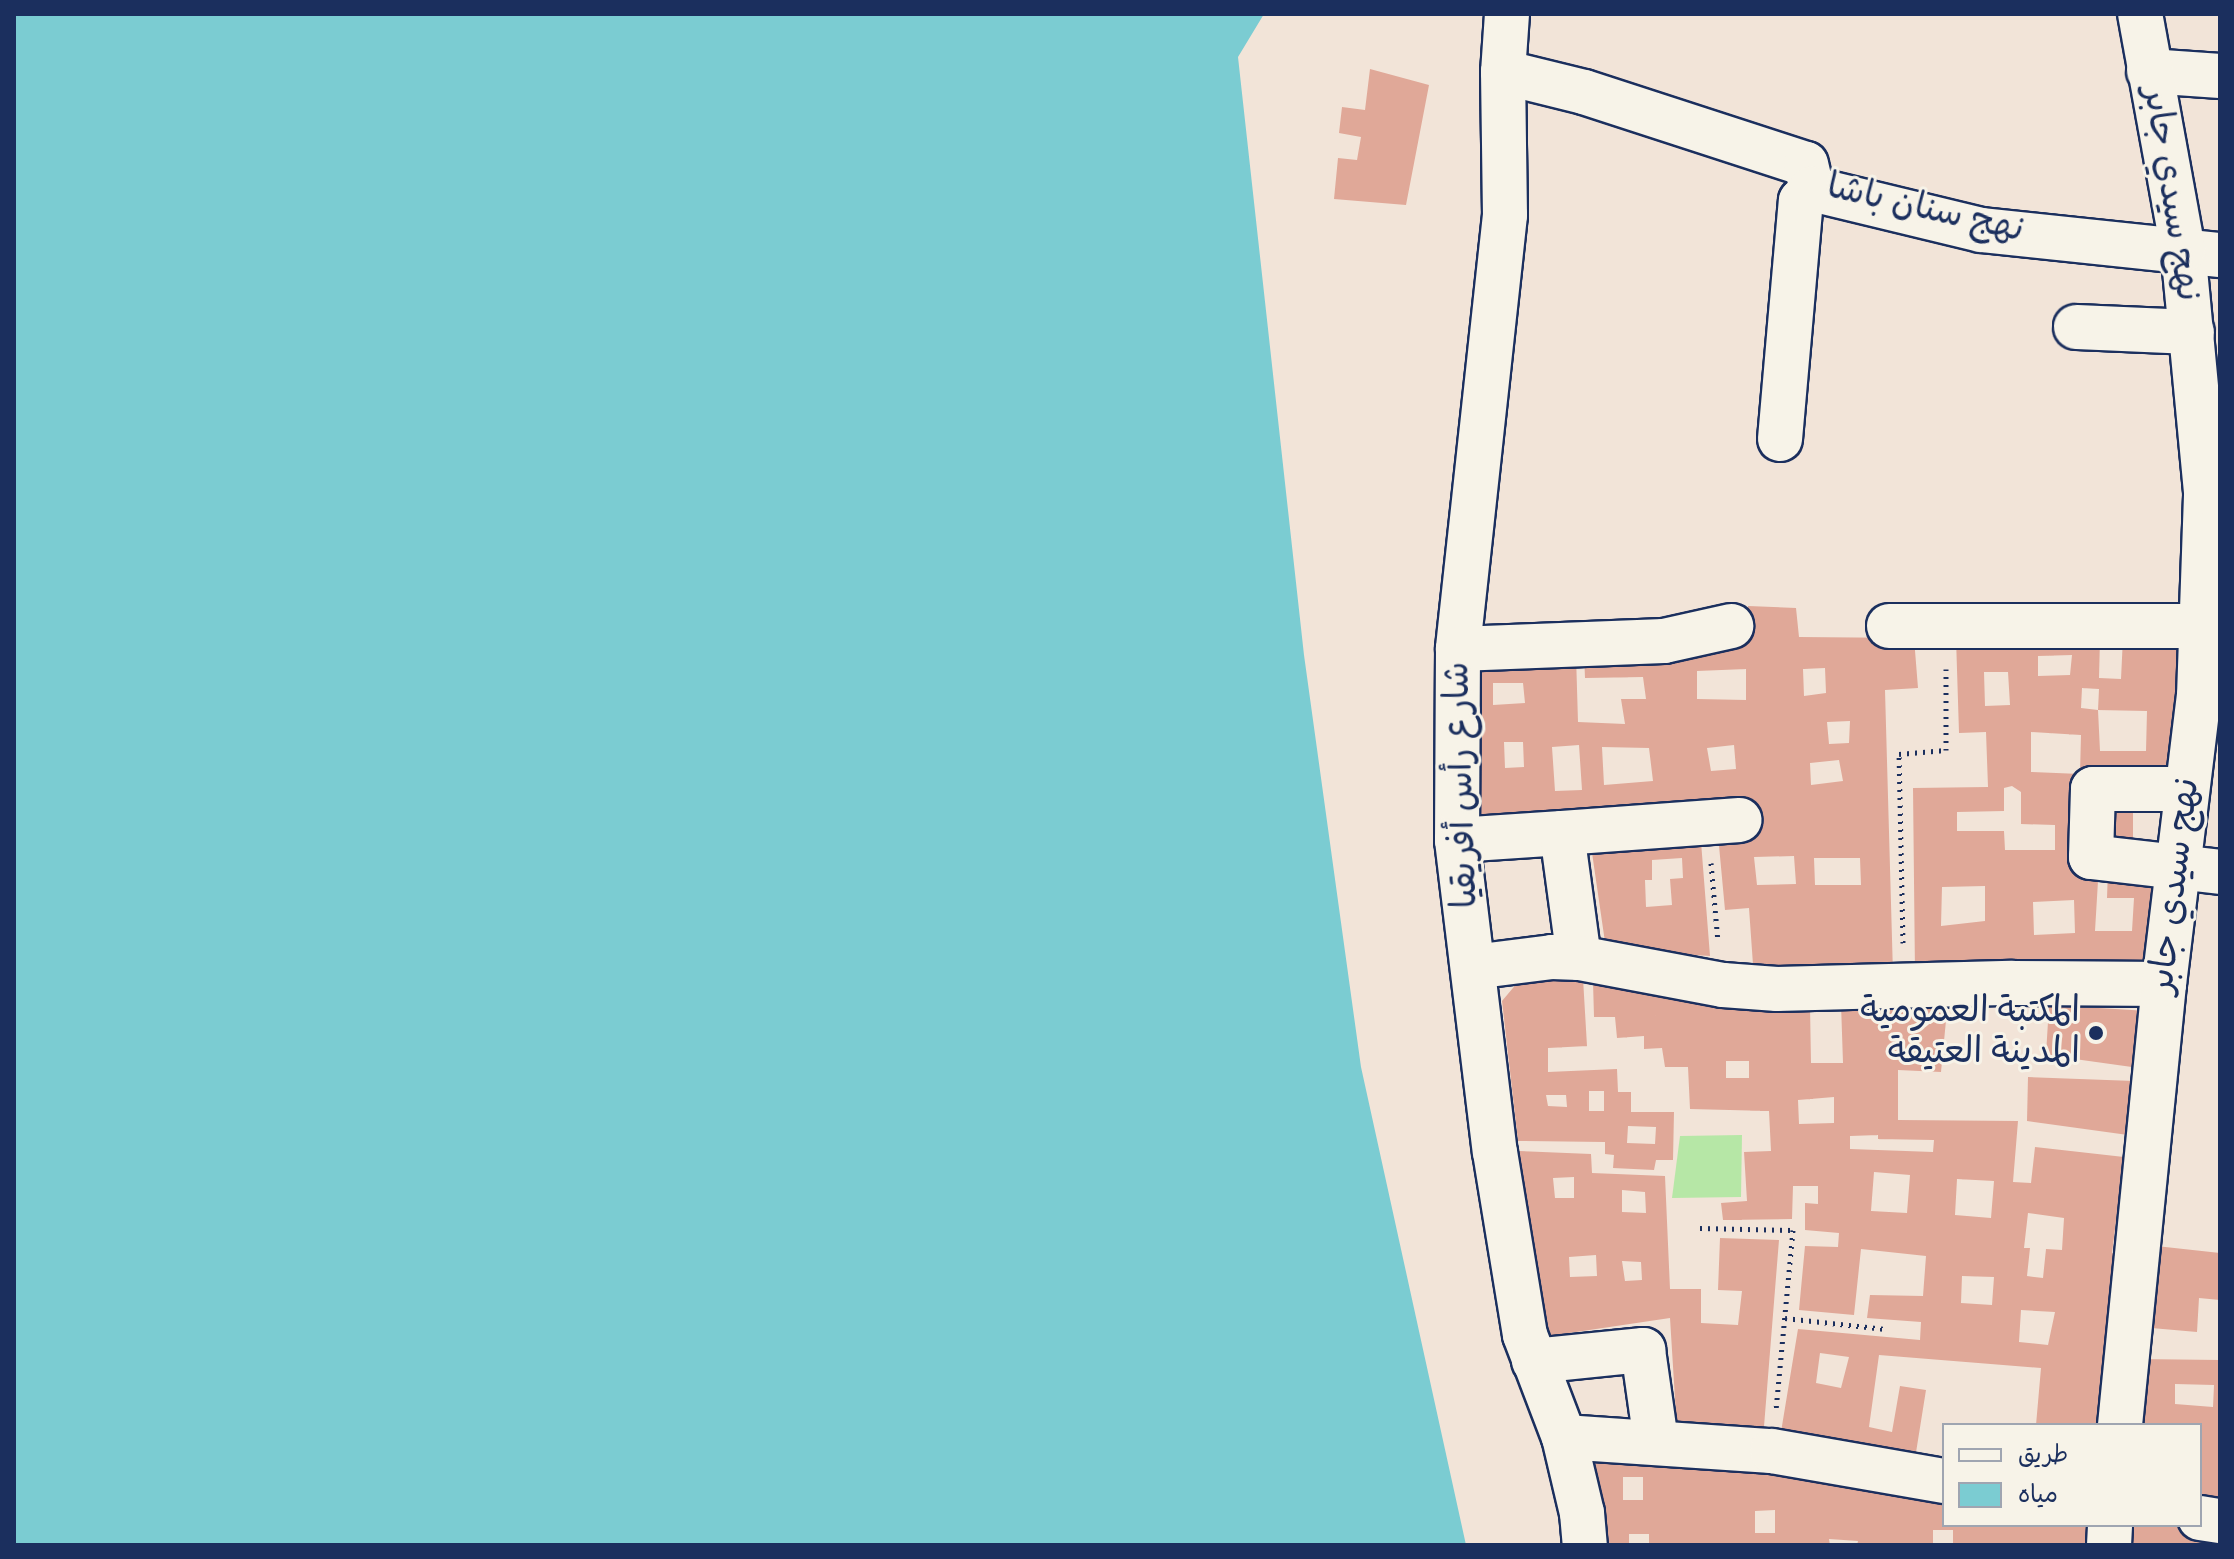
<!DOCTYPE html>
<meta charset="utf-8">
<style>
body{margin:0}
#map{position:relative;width:2234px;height:1559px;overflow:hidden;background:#f2e4d8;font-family:"Indie Flower","Playpen Sans Arabic",sans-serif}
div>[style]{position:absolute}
.green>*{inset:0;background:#b6e7a6}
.water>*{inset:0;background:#7bccd2}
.building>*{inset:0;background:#e0a898;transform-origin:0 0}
.path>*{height:5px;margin-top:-2.5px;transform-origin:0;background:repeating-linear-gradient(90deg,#1b2f5e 0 2px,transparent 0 8px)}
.roads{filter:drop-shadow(2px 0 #1b2f5e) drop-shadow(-2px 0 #1b2f5e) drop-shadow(0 2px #1b2f5e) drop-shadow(0 -2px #1b2f5e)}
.minor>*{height:44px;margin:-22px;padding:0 22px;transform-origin:22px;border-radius:22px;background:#f7f3e8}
.dots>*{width:22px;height:22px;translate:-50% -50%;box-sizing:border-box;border:4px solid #f7f3e8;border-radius:50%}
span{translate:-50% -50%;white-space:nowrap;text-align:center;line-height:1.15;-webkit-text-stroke:6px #f7f3e8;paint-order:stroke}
.street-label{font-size:36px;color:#1b2f5e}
.poi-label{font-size:36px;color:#1b2f5e}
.right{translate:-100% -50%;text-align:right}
.frame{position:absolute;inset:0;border:16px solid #1b2f5e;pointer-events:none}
.legend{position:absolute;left:1942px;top:1423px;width:260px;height:104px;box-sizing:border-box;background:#f7f3e8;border:2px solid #9fa5b1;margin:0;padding:10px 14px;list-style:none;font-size:24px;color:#1b2f5e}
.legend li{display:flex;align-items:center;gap:16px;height:40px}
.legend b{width:40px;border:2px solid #9fa5b1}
</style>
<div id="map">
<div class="green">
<div style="clip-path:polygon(1742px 1135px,1741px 1197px,1672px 1198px,1680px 1136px)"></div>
</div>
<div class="water">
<div style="clip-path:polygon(14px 14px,1264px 14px,1238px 57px,1304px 655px,1361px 1067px,1466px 1545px,14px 1545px)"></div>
</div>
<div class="building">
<div style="clip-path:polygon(1370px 69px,1429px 85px,1406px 205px,1334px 199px,1338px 158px,1357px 160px,1361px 137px,1339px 133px,1342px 107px,1365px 110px)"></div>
<div style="clip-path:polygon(evenodd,1748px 606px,1796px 608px,1799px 637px,1914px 638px,1918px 688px,1885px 690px,1893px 974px,1754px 979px,1749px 908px,1725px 910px,1718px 835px,1496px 826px,1472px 809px,1472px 657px,1576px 655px,1578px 722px,1625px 724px,1621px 699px,1646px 699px,1643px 677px,1585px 678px,1584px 654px,1747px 635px,1748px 606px,1825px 668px,1826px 693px,1804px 696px,1803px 669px,1825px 668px,1748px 606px,1746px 669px,1746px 700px,1697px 699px,1697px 671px,1746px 669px,1748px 606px,1493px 683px,1523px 683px,1525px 703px,1493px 705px,1493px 683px,1748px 606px,1850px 721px,1849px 743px,1829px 744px,1827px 722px,1850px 721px,1748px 606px,1504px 742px,1523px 742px,1524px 767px,1505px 768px,1504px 742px,1748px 606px,1579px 745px,1582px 790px,1555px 791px,1552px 747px,1579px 745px,1748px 606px,1734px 745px,1736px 769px,1711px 771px,1707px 748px,1734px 745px,1748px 606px,1602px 747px,1649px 748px,1653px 781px,1604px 785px,1602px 747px,1748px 606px,1839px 760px,1843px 781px,1811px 785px,1810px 763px,1839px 760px,1748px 606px,1794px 856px,1796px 884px,1757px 885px,1754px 857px,1794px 856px,1748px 606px,1814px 858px,1860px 858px,1861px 885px,1815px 885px,1814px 858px)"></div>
<div style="clip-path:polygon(evenodd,2123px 637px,2185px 640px,2179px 775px,2084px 795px,2086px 880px,2098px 881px,2095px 931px,2132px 931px,2134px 898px,2107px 898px,2108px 869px,2162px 871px,2157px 973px,1915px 974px,1913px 788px,1988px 787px,1986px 732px,1959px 733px,1956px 638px,2100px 639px,2099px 678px,2121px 679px,2123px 637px,2072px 655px,2070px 675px,2038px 676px,2038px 656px,2072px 655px,2123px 637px,1984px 672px,2008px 672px,2010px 705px,1985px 706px,1984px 672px,2123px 637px,2082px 688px,2099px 689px,2098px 710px,2147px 711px,2146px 751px,2100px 751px,2098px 710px,2081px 708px,2082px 688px,2123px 637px,2031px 732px,2081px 735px,2080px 774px,2031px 772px,2031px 732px,2123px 637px,2012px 786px,2021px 792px,2021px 824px,2055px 825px,2055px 850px,2005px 850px,2004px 831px,1957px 831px,1957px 812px,2004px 811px,2004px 788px,2012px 786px,2123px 637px,1985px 886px,1985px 921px,1941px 926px,1942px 887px,1985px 886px,2123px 637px,2074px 900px,2075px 933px,2034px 935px,2033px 902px,2074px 900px)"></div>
<div style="left:2101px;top:805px;width:32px;height:43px"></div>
<div style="clip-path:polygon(evenodd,1700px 829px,1710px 956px,1606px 949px,1590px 839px,1700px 829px,1682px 858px,1683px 878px,1670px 879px,1672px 905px,1646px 907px,1645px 880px,1652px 880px,1652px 860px,1682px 858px)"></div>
<div style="clip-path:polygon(evenodd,1583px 978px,1587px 1046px,1548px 1048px,1548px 1072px,1617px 1069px,1618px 1092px,1631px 1092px,1631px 1112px,1674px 1112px,1673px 1160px,1656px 1160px,1654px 1170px,1613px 1168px,1614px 1155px,1605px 1154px,1605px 1142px,1518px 1141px,1502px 1001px,1518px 982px,1583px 978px,1589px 1091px,1604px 1091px,1604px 1111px,1589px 1111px,1589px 1091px,1583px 978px,1546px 1095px,1566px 1095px,1567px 1107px,1548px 1106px,1546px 1095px,1583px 978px,1628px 1126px,1656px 1127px,1655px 1144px,1627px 1143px,1628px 1126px)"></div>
<div style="clip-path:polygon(evenodd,1593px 982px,1810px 1006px,1811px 1063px,1843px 1063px,1841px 1004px,1948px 1000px,1941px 1072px,1898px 1070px,1898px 1120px,2018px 1121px,2013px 1182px,2031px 1183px,2035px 1147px,2124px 1157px,2112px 1253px,2121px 1255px,2103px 1425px,2036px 1425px,2041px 1368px,1879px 1355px,1869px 1427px,1892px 1432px,1900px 1386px,1926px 1390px,1914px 1465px,1780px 1438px,1798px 1329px,1920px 1340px,1921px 1322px,1867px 1318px,1870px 1295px,1923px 1296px,1926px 1256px,1861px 1249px,1854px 1315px,1799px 1310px,1805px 1246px,1838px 1247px,1839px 1233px,1805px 1230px,1805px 1203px,1818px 1204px,1818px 1186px,1793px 1186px,1792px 1219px,1723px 1220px,1721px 1203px,1747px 1201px,1744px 1152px,1771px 1151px,1769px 1111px,1690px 1109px,1688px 1067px,1665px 1067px,1662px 1048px,1644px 1049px,1644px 1036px,1617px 1038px,1615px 1017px,1594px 1017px,1593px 982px,1726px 1061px,1749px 1061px,1749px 1078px,1726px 1078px,1726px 1061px,1593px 982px,1834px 1097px,1834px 1123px,1799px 1124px,1798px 1100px,1834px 1097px,1593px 982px,1878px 1135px,1878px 1139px,1934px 1140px,1933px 1152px,1850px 1149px,1850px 1136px,1878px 1135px,1593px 982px,1874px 1172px,1910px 1175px,1907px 1213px,1871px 1211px,1874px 1172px,1593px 982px,1957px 1179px,1994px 1181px,1991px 1218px,1955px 1215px,1957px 1179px,1593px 982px,2028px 1213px,2064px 1218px,2062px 1250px,2046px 1249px,2043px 1278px,2027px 1276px,2030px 1248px,2024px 1248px,2028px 1213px,1593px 982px,1962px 1276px,1994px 1277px,1992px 1305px,1961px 1303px,1962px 1276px,1593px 982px,2021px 1310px,2055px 1312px,2048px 1345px,2019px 1342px,2021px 1310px,1593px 982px,1820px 1353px,1849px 1357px,1841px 1388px,1816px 1383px,1820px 1353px)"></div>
<div style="clip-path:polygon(2049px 1005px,2148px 1011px,2139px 1068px,2046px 1055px)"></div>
<div style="clip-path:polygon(2028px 1077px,2134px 1081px,2128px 1135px,2027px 1121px)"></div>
<div style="clip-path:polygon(evenodd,1519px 1151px,1591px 1154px,1592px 1173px,1665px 1176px,1670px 1289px,1701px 1289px,1701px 1323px,1738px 1325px,1742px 1291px,1718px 1290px,1720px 1238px,1779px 1240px,1763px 1439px,1677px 1431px,1670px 1318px,1549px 1336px,1519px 1151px,1574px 1177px,1574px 1198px,1555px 1198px,1553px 1178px,1574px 1177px,1519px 1151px,1622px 1190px,1645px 1192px,1646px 1213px,1622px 1212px,1622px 1190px,1519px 1151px,1596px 1255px,1597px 1276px,1570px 1277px,1569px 1257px,1596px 1255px,1519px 1151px,1622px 1261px,1641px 1262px,1642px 1280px,1625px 1281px,1622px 1261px)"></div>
<div style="clip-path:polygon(2147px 1245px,2220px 1253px,2220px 1300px,2199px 1298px,2197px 1332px,2140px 1327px)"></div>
<div style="clip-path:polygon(evenodd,2137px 1359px,2220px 1360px,2220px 1504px,2200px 1501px,2200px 1425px,2132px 1425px,2137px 1359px,2175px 1384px,2214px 1385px,2213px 1407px,2175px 1404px,2175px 1384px)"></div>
<div style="clip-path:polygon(evenodd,1589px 1452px,1790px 1472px,1944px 1493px,1944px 1525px,2096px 1525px,2095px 1545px,1953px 1545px,1953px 1530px,1933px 1530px,1933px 1545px,1857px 1545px,1858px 1541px,1829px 1539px,1830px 1545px,1649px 1545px,1649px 1534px,1629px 1534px,1629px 1545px,1604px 1545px,1589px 1452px,1623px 1477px,1643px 1477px,1643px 1500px,1623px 1500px,1623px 1477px,1589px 1452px,1775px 1510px,1775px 1533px,1755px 1533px,1755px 1511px,1775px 1510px)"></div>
<div style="left:2220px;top:1524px;width:21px;height:96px;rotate:90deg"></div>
</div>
<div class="path">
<div style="left:1711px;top:863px;width:78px;rotate:84.9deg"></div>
<div style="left:1903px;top:943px;width:189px;rotate:-91.2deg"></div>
<div style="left:1899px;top:754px;width:47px;rotate:-4.9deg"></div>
<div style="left:1946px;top:750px;width:81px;rotate:-90deg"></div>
<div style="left:1700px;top:1228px;width:93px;rotate:1.2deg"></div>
<div style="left:1793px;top:1230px;width:181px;rotate:95.4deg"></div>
<div style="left:1785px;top:1318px;width:101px;rotate:6.3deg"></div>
</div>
<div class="roads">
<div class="minor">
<div style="left:1507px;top:14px;width:58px;rotate:93.9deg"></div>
<div style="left:1503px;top:72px;width:143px;rotate:89.2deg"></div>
<div style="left:1505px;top:215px;width:437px;rotate:96.2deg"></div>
<div style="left:1458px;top:649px;width:191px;rotate:90.3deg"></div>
<div style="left:1457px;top:840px;width:314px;rotate:83.1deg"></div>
<div style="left:1495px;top:1152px;width:185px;rotate:80.7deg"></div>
<div style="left:1525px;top:1335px;width:109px;rotate:69.1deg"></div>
<div style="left:1564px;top:1437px;width:78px;rotate:76.7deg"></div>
<div style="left:1582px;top:1513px;width:32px;rotate:85deg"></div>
<div style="left:2149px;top:71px;width:71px;rotate:4deg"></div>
<div style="left:1503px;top:72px;width:83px;rotate:13.9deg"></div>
<div style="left:1584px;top:92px;width:233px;rotate:18deg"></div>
<div style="left:1806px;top:164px;width:26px;rotate:77deg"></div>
<div style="left:1812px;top:189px;width:174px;rotate:13.6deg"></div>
<div style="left:1981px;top:230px;width:240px;rotate:6deg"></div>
<div style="left:2076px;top:327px;width:116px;rotate:2.5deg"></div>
<div style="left:1780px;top:439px;width:239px;rotate:-85deg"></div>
<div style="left:1801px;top:201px;width:16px;rotate:-47deg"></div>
<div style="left:1889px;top:626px;width:314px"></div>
<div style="left:1458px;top:649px;width:206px;rotate:-2.2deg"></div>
<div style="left:1664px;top:641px;width:69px;rotate:-12.6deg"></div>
<div style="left:2186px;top:789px;width:93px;rotate:180deg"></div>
<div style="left:2093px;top:789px;width:68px;rotate:91.7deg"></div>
<div style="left:2091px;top:857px;width:130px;rotate:6.6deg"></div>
<div style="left:1562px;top:833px;width:178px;rotate:-4.2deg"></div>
<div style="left:1457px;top:840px;width:105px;rotate:-3.8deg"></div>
<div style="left:1562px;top:833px;width:126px;rotate:82.3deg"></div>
<div style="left:1473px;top:967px;width:80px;rotate:-7.2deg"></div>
<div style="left:1552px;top:957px;width:27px;rotate:2deg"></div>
<div style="left:1579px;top:958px;width:147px;rotate:10.6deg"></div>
<div style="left:1723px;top:985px;width:54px;rotate:4.2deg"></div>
<div style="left:1777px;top:989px;width:235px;rotate:-1.5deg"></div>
<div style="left:2012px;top:983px;width:152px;rotate:0.4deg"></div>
<div style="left:1534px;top:1361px;width:110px;rotate:-5.8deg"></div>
<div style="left:1643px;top:1350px;width:92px;rotate:81.9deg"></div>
<div style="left:2120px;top:1425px;width:443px;rotate:-84.3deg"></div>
<div style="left:2164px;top:984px;width:290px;rotate:-83.1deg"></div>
<div style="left:2199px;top:696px;width:204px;rotate:-88deg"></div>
<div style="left:2206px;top:492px;width:243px;rotate:-95.4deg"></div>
<div style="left:2183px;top:250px;width:240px;rotate:-100.3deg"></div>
<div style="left:1564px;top:1437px;width:208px;rotate:3.9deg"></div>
<div style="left:1772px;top:1451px;width:175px;rotate:9.9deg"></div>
<div style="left:2200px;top:1518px;width:20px;rotate:9deg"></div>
<div style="left:2109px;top:1545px;width:20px;rotate:-87deg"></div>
</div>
</div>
<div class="dots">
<div style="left:2096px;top:1033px;background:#1b2f5e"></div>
</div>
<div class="street-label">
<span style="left:2170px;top:194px;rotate:81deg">نهج سيدي جابر</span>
<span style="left:1925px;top:210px;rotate:13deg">نهج سنان باشا</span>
<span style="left:1463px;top:785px;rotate:-92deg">شارع رأس أفريقيا</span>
<span style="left:2176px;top:886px;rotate:-83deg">نهج سيدي جابر</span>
</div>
<div class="poi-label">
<span class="right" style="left:2080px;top:1033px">المكتبة العمومية<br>المدينة العتيقة</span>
</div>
<div class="frame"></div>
<ul class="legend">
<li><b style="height:10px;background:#f7f3e8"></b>طريق</li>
<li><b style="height:22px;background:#7bccd2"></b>مياه</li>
</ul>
</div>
